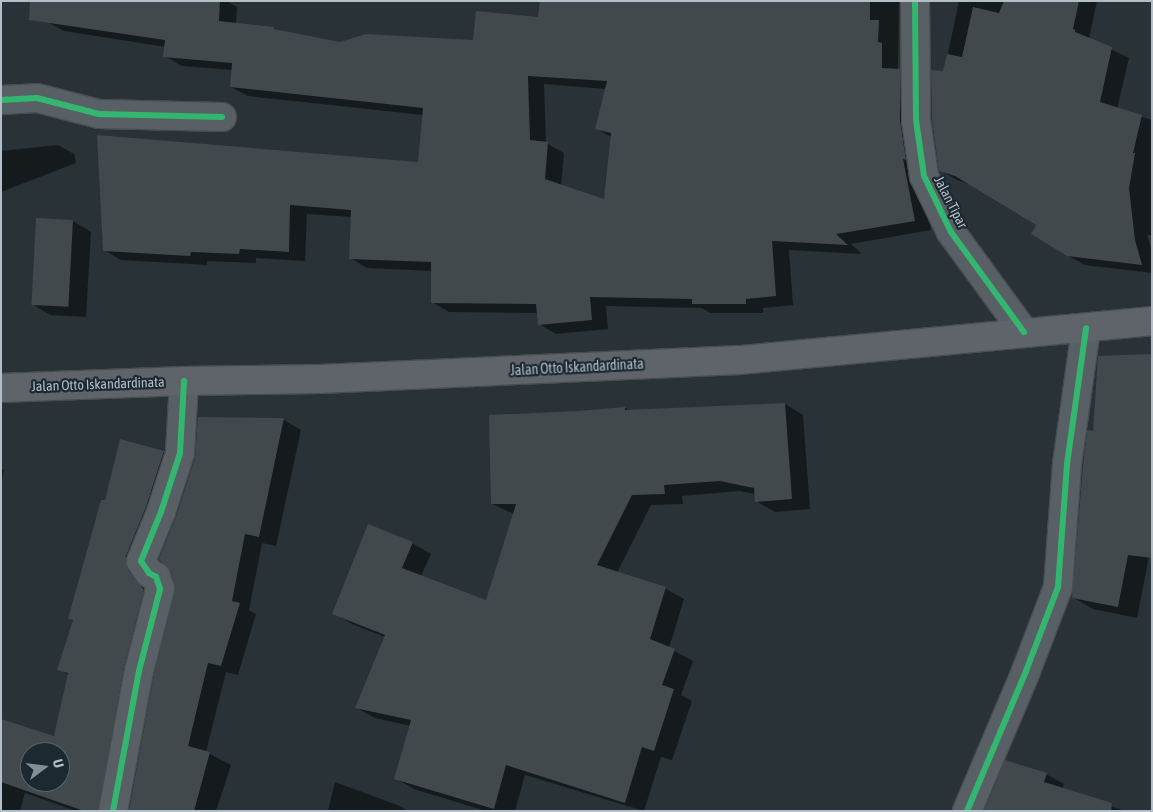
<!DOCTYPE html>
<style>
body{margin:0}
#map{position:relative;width:1153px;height:812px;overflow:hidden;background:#293236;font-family:"Asap Condensed",sans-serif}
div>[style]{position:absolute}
.shadow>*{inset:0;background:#0007}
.building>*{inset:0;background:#41494c;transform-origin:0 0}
.roads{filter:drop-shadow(1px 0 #474d51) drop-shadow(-1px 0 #474d51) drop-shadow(0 1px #474d51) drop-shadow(0 -1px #474d51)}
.minor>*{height:28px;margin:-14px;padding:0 14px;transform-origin:14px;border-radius:14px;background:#596065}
.secondary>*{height:28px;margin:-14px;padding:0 14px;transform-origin:14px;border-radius:14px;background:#5e646a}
.cycleway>*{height:6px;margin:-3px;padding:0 3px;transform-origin:3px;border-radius:3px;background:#33b770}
span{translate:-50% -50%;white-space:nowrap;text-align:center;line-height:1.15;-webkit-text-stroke:4.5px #1c2931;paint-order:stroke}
.street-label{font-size:14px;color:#b3bfc8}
.frame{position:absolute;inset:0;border:2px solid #b3bfc8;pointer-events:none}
.north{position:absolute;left:20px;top:742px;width:50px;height:50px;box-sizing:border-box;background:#1c2931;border:1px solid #58656d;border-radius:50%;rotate:75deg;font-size:14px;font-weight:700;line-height:20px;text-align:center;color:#b3bfc8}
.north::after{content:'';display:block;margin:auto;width:18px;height:22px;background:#838e95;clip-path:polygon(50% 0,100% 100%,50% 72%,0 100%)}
</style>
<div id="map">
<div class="shadow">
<div style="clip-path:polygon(evenodd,50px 1px,226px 1px,237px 7px,236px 24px,273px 28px,280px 31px,340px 43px,474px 41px,539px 19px,692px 1px,899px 1px,898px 70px,916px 80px,919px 168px,931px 230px,851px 244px,862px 254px,789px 250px,793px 305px,763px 308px,763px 313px,710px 313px,702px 308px,606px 306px,608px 329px,556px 334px,539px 324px,538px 313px,449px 312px,432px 302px,432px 271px,367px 268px,350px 258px,352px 217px,307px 214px,305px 261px,256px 258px,256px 263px,207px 261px,207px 265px,121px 260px,104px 250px,419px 164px,423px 115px,248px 96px,231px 87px,233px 70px,182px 66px,165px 56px,166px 47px,64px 31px,47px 22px,50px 1px,544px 84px,606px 89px,596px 128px,611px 137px,605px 201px,561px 186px,564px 153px,546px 143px,544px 84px)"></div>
<div style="clip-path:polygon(959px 1px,1097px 1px,1089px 39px,1129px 58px,1117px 109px,1152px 120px,1152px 235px,1147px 235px,1152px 251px,1152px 273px,1085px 265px,1067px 255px,1038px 225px,972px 185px,957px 180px,940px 170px,944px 72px)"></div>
<div style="clip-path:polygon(58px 145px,74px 154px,76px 163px,1px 192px,1px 151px)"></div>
<div style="clip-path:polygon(73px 221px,91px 232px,86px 317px,50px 315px,32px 304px)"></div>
<div style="clip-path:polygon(785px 404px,803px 415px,810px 509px,775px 512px,756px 501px,756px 494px,739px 491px,682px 496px,683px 504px,651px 505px,617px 573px,666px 589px,684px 599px,669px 648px,693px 661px,681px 695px,692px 701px,672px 760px,661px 757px,644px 811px,525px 775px,515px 811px,486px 811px,414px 789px,395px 778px,411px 726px,375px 718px,357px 708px,385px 637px,352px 624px,334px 613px,412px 543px,431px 554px,421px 576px,487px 602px,514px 514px,492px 504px,578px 413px,625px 408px,631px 411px)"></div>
<div style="clip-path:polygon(199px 419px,284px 420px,301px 430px,276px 546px,262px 543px,249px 610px,256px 614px,238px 675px,226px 672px,206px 752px,231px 765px,216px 811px,130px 811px,176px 592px,177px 517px,196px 458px)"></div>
<div style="clip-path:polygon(1095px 432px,1152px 541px,1137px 618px,1093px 609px,1074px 598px)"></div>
<div style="clip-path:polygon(evenodd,121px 441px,164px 452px,181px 462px,142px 573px,161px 600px,116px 811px,76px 811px,25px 793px,20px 811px,1px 811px,1px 721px,55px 737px,69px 675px,59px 669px,74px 621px,70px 618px,106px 502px,121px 441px,30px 752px,60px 752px,60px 782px,30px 782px,30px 752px)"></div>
<div style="clip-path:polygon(1px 468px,4px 470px,1px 484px)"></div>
<div style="clip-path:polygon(1046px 774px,1064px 784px,1062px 790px,1126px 811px,985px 811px)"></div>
<div style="clip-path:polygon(335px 782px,400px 806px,408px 811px,328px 811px)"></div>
</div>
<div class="building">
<div style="clip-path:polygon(evenodd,30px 1px,220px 1px,219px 21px,274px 27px,274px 29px,340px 42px,366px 34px,473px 40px,476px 11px,538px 17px,540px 1px,870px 1px,870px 20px,879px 20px,878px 42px,882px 43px,882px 68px,900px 69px,900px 120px,906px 160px,903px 159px,915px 221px,836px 234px,848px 245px,772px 241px,776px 296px,746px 299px,746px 304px,692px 304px,692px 299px,590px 297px,592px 320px,538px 325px,536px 304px,431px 303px,431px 262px,349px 259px,351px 210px,290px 205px,289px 252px,240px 249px,239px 254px,191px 252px,190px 256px,103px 251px,97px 135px,418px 162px,423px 108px,230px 87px,232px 63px,163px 57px,165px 40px,29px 20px,30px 1px,528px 76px,607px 81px,595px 129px,611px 133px,604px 199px,545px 179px,548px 142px,530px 140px,528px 76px)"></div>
<div style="clip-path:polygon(1004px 1px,1079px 1px,1073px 29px,1075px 30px,1075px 32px,1112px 47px,1100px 102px,1142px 115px,1133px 153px,1135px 153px,1129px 188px,1135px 240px,1142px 265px,1067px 256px,1031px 234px,1036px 225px,955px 176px,939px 171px,932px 119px,931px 70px,943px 71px,947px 54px,962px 57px,973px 7px,999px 13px)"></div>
<div style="left:36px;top:218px;width:37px;height:87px;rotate:3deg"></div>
<div style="clip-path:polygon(1152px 354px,1152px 558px,1128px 555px,1118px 607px,1072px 598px,1083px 466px,1087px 430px,1093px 431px,1098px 356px)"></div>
<div style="clip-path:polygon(785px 403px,792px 499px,755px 502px,754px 488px,720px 481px,664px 485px,665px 494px,632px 495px,597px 565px,666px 587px,650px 639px,675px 649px,662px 685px,674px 689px,654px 751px,642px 747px,625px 803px,506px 765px,494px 809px,394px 779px,411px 720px,355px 708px,385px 635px,332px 614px,368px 524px,413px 542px,402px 568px,486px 600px,516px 504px,491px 504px,489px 415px,578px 411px,625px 407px,625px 410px)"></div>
<div style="clip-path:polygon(198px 417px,284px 418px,259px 537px,245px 534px,232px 601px,240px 603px,221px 666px,208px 663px,188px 746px,210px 752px,194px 811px,129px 811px,154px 674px,175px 592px,171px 572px,159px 559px,176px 517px,195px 458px)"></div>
<div style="clip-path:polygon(evenodd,120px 439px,164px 451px,146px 507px,126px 556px,128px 570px,144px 590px,124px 668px,98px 811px,84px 811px,1px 782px,1px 719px,54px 736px,68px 673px,57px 670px,73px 620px,68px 619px,101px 500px,105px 500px,120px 439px,30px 752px,60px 752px,60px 782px,30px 782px,30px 752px)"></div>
<div style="clip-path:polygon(1005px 760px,1047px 773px,1044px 782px,1112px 803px,1111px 811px,984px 811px)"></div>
</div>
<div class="roads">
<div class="minor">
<div style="left:915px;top:1px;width:119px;rotate:89.5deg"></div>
<div style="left:916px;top:120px;width:57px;rotate:81.9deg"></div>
<div style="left:924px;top:176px;width:62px;rotate:64.3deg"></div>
<div style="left:951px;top:232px;width:124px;rotate:53.9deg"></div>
<div style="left:1px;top:100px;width:36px;rotate:-3deg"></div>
<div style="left:37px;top:98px;width:64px;rotate:14.5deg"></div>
<div style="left:99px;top:114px;width:123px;rotate:1.4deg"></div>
<div style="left:113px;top:811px;width:142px;rotate:-79.5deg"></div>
<div style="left:139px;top:671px;width:85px;rotate:-75.6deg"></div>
<div style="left:160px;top:589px;width:13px;rotate:-108deg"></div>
<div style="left:156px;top:577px;width:8px;rotate:-150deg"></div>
<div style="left:149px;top:573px;width:14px;rotate:-124deg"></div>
<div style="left:141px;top:561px;width:53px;rotate:-67.8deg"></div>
<div style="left:161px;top:512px;width:62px;rotate:-72.1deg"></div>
<div style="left:180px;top:453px;width:72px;rotate:-86.8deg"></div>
<div style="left:967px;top:811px;width:152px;rotate:-67.1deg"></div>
<div style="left:1026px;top:671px;width:90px;rotate:-69.1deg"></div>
<div style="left:1058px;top:587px;width:123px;rotate:-85.8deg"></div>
<div style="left:1067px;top:464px;width:137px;rotate:-82deg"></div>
</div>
<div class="secondary">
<div style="left:1px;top:388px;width:183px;rotate:-2.2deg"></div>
<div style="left:184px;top:381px;width:136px;rotate:-0.8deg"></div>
<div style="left:320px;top:379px;width:420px;rotate:-2.6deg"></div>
<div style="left:740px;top:360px;width:414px;rotate:-5.4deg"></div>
</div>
</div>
<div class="cycleway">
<div style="left:915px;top:1px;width:119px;rotate:89.5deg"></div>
<div style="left:916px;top:120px;width:57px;rotate:81.9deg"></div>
<div style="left:924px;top:176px;width:62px;rotate:64.3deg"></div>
<div style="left:951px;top:232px;width:124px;rotate:53.9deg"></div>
<div style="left:1px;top:100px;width:36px;rotate:-3deg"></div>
<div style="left:37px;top:98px;width:64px;rotate:14.5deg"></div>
<div style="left:99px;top:114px;width:123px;rotate:1.4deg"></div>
<div style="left:113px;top:811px;width:142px;rotate:-79.5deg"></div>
<div style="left:139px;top:671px;width:85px;rotate:-75.6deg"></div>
<div style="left:160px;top:589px;width:13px;rotate:-108deg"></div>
<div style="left:156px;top:577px;width:8px;rotate:-150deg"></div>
<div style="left:149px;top:573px;width:14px;rotate:-124deg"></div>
<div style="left:141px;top:561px;width:53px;rotate:-67.8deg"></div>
<div style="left:161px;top:512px;width:62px;rotate:-72.1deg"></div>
<div style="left:180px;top:453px;width:72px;rotate:-86.8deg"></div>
<div style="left:967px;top:811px;width:152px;rotate:-67.1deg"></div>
<div style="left:1026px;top:671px;width:90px;rotate:-69.1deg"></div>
<div style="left:1058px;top:587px;width:123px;rotate:-85.8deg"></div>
<div style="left:1067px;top:464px;width:137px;rotate:-82deg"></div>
</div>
<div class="street-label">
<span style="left:951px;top:202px;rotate:63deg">Jalan Tipar</span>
<span style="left:577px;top:367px;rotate:-3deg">Jalan Otto Iskandardinata</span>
<span style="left:98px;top:384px;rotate:-2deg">Jalan Otto Iskandardinata</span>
</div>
<div class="frame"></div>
<div class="north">U</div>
</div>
